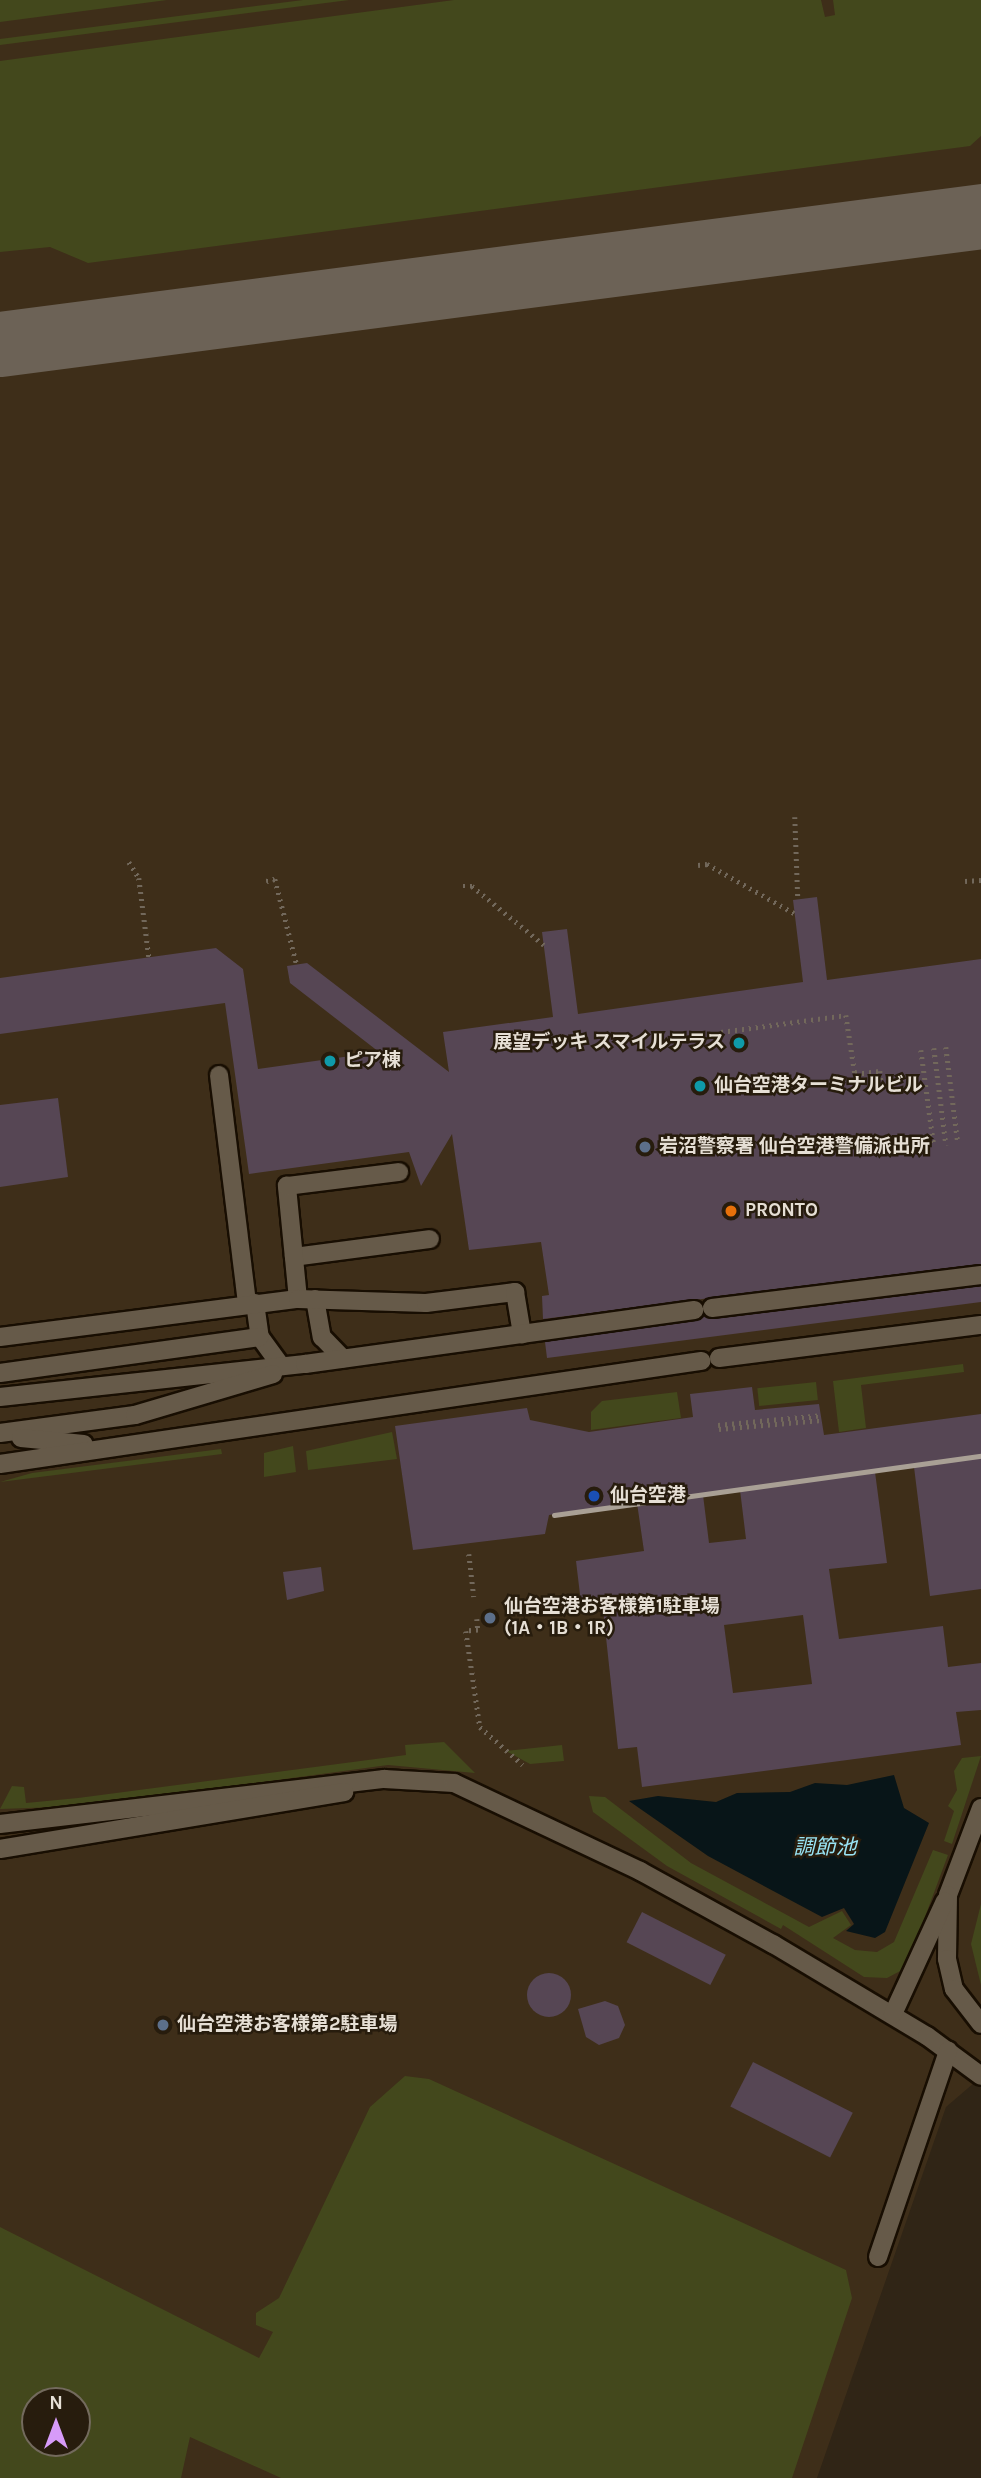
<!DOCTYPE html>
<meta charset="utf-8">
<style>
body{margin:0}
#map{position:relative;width:981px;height:2478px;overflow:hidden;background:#302516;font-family:Karla,"Noto Sans JP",sans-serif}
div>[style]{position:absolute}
.built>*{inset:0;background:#3e2e19}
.green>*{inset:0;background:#43481c;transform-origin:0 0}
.water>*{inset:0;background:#081518}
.taxiway>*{height:65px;margin:-32.5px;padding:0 32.5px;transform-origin:32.5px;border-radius:32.5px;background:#6c6256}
.building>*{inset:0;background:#564654;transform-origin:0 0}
.round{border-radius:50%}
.path>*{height:4.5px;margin-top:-2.25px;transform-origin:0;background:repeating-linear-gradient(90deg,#72685b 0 2px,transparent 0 7px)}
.roads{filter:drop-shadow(2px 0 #180e02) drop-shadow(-2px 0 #180e02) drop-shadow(0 2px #180e02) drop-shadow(0 -2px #180e02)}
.minor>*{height:18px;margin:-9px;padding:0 9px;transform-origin:9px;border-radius:9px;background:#665a49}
.rail>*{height:5px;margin:-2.5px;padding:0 2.5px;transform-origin:2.5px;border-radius:2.5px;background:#a9a095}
.dots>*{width:19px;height:19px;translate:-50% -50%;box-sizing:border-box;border:4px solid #271c0d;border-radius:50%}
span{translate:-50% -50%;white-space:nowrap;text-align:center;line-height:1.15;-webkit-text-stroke:5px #271c0d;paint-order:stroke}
.poi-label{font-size:19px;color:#e6dfd5;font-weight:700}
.right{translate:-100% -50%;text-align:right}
.left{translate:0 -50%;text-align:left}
.water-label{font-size:21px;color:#99e4f5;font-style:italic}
.north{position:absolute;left:21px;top:2387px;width:70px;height:70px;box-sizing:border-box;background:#271c0d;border:2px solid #736a5d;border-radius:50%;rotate:0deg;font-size:19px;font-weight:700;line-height:28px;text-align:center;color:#e6dfd5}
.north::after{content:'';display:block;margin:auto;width:24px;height:32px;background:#d79bf9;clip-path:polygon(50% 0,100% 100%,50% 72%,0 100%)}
</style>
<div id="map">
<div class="built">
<div style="clip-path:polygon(evenodd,0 0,981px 0,981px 2077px,946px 2107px,817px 2478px,0 2478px,0 0,35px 2401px,77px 2401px,77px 2443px,35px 2443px,35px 2401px)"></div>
</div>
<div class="green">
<div style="clip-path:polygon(0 0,167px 0,0 22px)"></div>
<div style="clip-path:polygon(303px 0,349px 0,0 45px,0 39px)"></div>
<div style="clip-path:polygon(454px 0,821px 0,825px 17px,835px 15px,833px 0,981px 0,981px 136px,970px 146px,88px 263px,50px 247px,0 252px,0 61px)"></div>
<div style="clip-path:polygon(963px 1364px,964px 1372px,861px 1385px,866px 1428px,839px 1432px,833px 1381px)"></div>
<div style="left:816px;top:1382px;width:18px;height:59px;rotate:84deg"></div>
<div style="clip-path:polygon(677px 1392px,681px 1418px,591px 1430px,591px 1412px,602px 1401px)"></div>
<div style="clip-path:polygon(392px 1432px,397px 1459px,308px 1470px,306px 1451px)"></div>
<div style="clip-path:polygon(293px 1446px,296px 1472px,264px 1477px,264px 1453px)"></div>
<div style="clip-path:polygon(221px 1449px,222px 1454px,0 1482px,32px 1473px)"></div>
<div style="clip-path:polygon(444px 1742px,475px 1773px,388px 1765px,85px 1806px,0 1809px,12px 1786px,24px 1787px,26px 1803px,78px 1798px,406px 1755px,405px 1745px)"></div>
<div style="clip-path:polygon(562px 1745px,564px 1761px,530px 1764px,506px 1751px)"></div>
<div style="clip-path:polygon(981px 1756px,952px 1844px,944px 1841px,954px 1811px,948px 1806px,957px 1790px,954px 1771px,962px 1758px)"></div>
<div style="clip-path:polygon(589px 1796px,605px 1797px,691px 1863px,809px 1927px,842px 1911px,851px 1925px,833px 1938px,855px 1950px,877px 1952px,894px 1942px,933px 1850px,948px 1855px,906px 1968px,887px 1978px,864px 1977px,783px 1925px,781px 1929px,667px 1866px,593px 1812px)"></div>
<div style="clip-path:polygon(981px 1904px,981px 1985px,971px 1944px)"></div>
<div style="clip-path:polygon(evenodd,405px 2076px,429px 2079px,846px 2270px,852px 2298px,792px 2478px,281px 2478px,190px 2437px,181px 2478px,0 2478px,0 2227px,259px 2358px,273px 2332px,256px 2325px,256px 2313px,279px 2298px,370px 2107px,405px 2076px,77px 2401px,77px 2443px,35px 2443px,35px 2401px,77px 2401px)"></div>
</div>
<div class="water">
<div style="clip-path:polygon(894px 1775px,904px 1808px,929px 1823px,885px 1932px,875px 1938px,846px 1931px,854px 1924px,844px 1908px,822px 1917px,708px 1856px,629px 1801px,658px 1796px,716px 1802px,737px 1793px,790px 1792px,815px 1783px,847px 1785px)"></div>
</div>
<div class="taxiway">
<div style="left:0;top:344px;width:989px;rotate:-7.43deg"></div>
</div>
<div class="building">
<div style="clip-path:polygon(817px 897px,827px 980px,981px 959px,981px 1264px,543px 1319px,542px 1296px,549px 1295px,541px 1242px,469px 1250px,452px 1134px,421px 1186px,409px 1152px,249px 1174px,225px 1003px,0 1034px,0 978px,216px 948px,243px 969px,258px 1069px,379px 1052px,290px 983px,287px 966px,307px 963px,449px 1072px,443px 1032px,553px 1017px,542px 932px,567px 929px,578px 1014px,803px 982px,793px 900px)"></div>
<div style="clip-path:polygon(58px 1098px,68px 1177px,0 1187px,0 1105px)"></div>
<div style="clip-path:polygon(981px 1286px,981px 1302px,547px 1358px,545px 1342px,704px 1316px)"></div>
<div style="clip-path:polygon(evenodd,752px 1387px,755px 1410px,819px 1404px,824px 1435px,981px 1414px,981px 1589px,930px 1596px,914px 1467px,875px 1472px,887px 1563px,829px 1569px,839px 1639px,943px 1626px,948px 1667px,981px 1663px,981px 1710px,956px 1712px,961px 1745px,642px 1787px,637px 1747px,618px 1749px,602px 1600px,581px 1603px,576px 1561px,644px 1551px,637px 1503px,549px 1515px,545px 1534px,413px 1550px,395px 1426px,527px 1408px,530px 1420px,589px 1432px,693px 1417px,690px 1394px,752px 1387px,740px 1490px,746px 1539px,709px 1543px,703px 1495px,740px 1490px,752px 1387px,803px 1615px,812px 1684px,733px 1693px,724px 1625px,803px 1615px)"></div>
<div style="clip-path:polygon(321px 1567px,324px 1591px,287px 1600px,283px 1572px)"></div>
<div style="left:642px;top:1912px;width:94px;height:34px;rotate:27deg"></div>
<div class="round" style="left:527px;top:1973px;width:44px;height:44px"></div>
<div style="clip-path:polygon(605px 2001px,618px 2006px,625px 2025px,619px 2038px,599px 2045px,586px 2037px,578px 2009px)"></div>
<div style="left:753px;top:2062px;width:112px;height:50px;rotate:27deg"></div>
</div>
<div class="path">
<div style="left:795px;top:817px;width:82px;rotate:87.9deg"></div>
<div style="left:129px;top:862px;width:19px;rotate:58deg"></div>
<div style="left:139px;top:878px;width:80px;rotate:82.8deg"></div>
<div style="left:698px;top:865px;width:9px;rotate:-6deg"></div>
<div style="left:707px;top:864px;width:100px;rotate:29.4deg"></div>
<div style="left:266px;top:881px;width:9px;rotate:-13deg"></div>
<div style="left:275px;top:879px;width:89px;rotate:75.7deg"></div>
<div style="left:965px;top:881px;width:16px;rotate:-4deg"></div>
<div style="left:463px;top:886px;width:9px"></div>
<div style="left:472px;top:886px;width:93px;rotate:39.3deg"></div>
<div style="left:721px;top:1032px;width:126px;rotate:-7.7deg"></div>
<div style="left:846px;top:1015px;width:60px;rotate:81.3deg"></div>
<div style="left:855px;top:1074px;width:25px;rotate:-7deg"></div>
<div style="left:880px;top:1071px;width:18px;rotate:84deg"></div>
<div style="left:946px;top:1047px;width:97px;rotate:82.9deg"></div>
<div style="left:934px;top:1048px;width:98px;rotate:82.9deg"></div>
<div style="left:921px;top:1050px;width:97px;rotate:82.3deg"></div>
<div style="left:718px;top:1425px;width:103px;rotate:-5.5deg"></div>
<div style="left:719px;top:1429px;width:103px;rotate:-5deg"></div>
<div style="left:469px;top:1554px;width:43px;rotate:83.4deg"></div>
<div style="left:477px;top:1619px;width:11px;rotate:85deg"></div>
<div style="left:478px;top:1630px;width:12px;rotate:175deg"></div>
<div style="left:466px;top:1631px;width:97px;rotate:81.7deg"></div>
<div style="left:480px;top:1727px;width:57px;rotate:41.5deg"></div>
</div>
<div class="roads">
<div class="minor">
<div style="left:219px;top:1075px;width:231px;rotate:83deg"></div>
<div style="left:294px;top:1257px;width:137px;rotate:-7.5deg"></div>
<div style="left:298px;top:1299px;width:114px;rotate:-95.6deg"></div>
<div style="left:287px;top:1186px;width:113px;rotate:-7.1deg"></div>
<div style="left:315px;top:1299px;width:39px;rotate:80deg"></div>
<div style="left:322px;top:1337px;width:30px;rotate:46deg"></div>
<div style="left:255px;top:1303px;width:34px;rotate:82deg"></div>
<div style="left:260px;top:1337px;width:36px;rotate:54deg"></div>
<div style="left:712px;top:1308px;width:271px;rotate:-7deg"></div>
<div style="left:0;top:1337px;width:300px;rotate:-7.3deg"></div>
<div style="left:298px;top:1299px;width:128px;rotate:1.8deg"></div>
<div style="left:426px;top:1303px;width:90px;rotate:-7deg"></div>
<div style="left:515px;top:1292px;width:43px;rotate:80.5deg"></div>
<div style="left:719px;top:1358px;width:264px;rotate:-7.2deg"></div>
<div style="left:0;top:1373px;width:262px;rotate:-7.9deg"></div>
<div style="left:0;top:1397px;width:307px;rotate:-6.2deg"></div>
<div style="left:305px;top:1364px;width:393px;rotate:-7.9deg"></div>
<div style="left:0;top:1433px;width:136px;rotate:-7.6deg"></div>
<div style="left:135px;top:1415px;width:144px;rotate:-16.5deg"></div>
<div style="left:21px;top:1438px;width:63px;rotate:5.4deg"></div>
<div style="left:0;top:1464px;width:709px;rotate:-8.36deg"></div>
<div style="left:981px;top:1808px;width:93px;rotate:110.8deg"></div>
<div style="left:948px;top:1895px;width:64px;rotate:90.9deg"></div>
<div style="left:947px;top:1959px;width:31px;rotate:77deg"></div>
<div style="left:954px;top:1989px;width:44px;rotate:52.4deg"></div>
<div style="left:0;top:1824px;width:387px;rotate:-6.7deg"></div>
<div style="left:384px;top:1779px;width:70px;rotate:3.3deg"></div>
<div style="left:454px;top:1783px;width:206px;rotate:25.3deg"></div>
<div style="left:640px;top:1871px;width:152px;rotate:28.8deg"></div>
<div style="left:773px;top:1944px;width:179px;rotate:30.9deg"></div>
<div style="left:927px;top:2036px;width:67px;rotate:36.5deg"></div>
<div style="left:0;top:1849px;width:349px;rotate:-9.4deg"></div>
<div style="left:893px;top:2014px;width:124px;rotate:-65.3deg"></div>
<div style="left:878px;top:2257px;width:218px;rotate:-71.2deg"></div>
</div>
</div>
<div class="rail">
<div style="left:554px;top:1515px;width:431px;rotate:-7.9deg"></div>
</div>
<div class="dots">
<div style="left:739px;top:1043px;background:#0f9aa8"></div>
<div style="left:330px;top:1061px;background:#0f9aa8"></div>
<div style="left:700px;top:1086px;background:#0f9aa8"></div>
<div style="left:645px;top:1147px;background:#5c6f8a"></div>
<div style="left:731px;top:1211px;background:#e8710a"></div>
<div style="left:594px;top:1496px;background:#1a4fb4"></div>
<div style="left:490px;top:1618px;background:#5c6f8a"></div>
<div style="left:163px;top:2025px;background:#5c6f8a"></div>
</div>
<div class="poi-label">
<span class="right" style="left:725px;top:1043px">展望デッキ スマイルテラス</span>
<span class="left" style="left:344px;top:1061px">ピア棟</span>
<span class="left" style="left:714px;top:1086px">仙台空港ターミナルビル</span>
<span class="left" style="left:659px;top:1147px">岩沼警察署 仙台空港警備派出所</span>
<span class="left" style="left:745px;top:1211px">PRONTO</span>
<span class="left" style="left:610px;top:1496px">仙台空港</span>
<span class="left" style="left:504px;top:1618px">仙台空港お客様第1駐車場<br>(1A・1B・1R)</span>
<span class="left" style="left:177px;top:2025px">仙台空港お客様第2駐車場</span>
</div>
<div class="water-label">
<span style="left:825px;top:1847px">調節池</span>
</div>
<div class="north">N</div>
</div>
